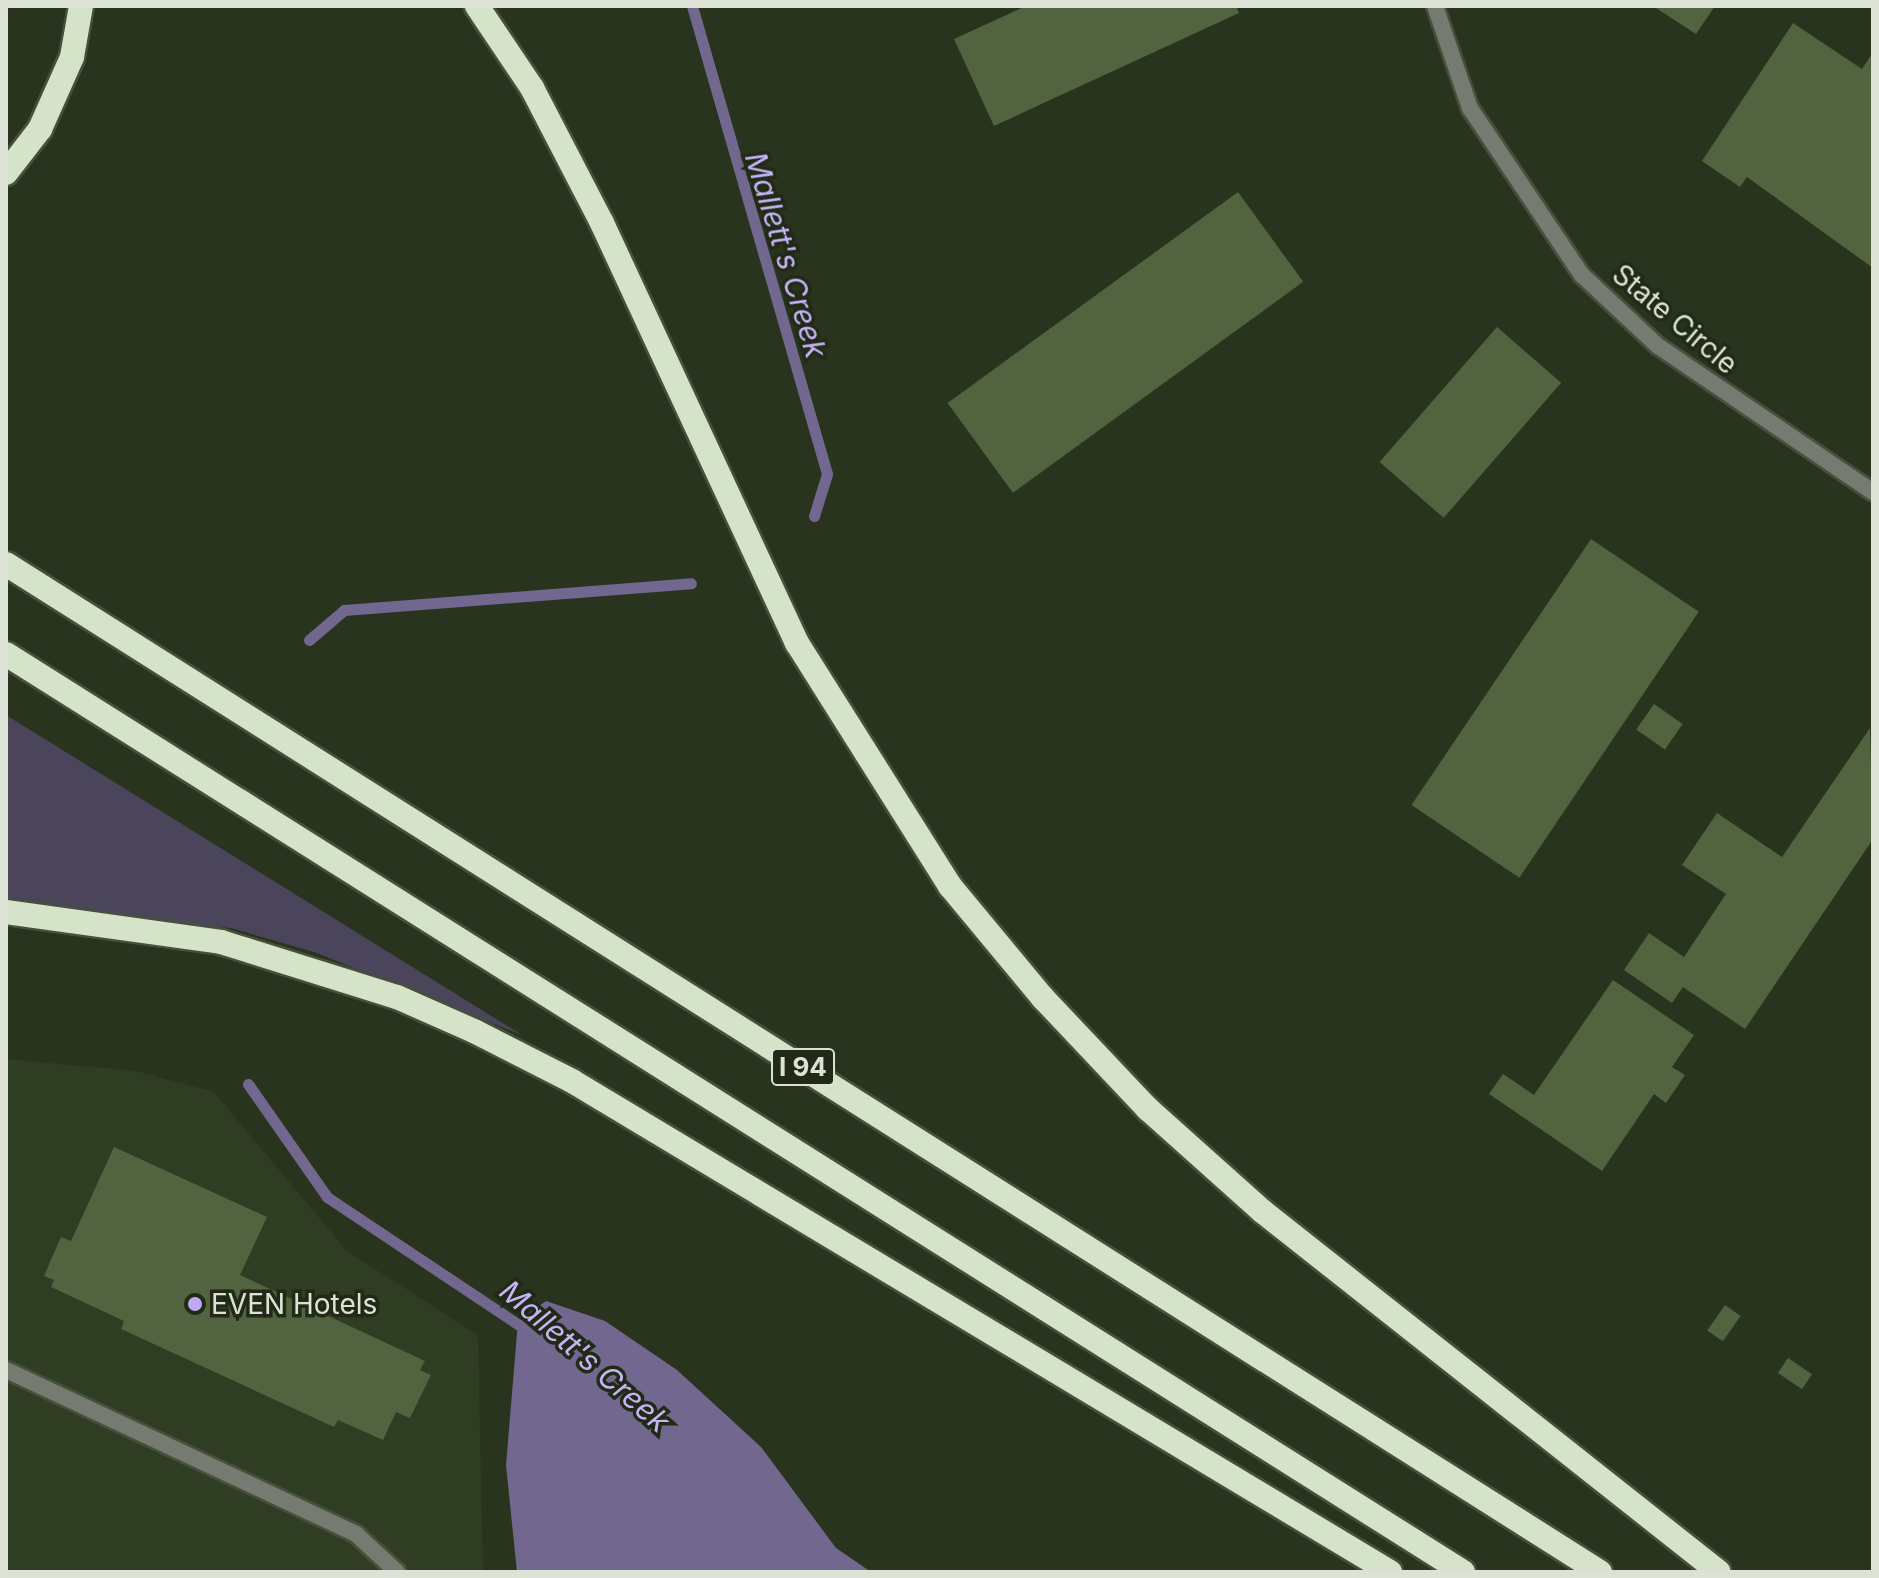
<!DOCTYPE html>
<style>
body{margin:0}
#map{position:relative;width:1879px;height:1578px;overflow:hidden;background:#29341f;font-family:Inter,sans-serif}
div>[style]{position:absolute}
.built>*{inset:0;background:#2f3d22}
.green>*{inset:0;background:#4a455b}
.water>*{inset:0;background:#72678f}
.stream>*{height:11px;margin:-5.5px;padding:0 5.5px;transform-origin:5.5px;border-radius:5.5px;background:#72678f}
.building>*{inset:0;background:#51643f;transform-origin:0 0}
.roads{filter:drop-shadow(2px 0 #46503c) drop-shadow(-2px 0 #46503c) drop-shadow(0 2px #46503c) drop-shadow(0 -2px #46503c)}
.lane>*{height:16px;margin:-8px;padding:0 8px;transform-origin:8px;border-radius:8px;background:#757b70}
.street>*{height:16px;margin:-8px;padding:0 8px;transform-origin:8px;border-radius:8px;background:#757b70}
.highway>*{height:24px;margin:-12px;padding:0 12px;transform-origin:12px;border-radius:12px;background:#d5e3c9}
.dots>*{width:22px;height:22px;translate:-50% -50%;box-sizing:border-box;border:4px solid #202a16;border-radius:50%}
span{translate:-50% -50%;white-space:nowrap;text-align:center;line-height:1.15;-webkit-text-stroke:7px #202a16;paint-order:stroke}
.shield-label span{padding:2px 6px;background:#202a16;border:2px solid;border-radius:6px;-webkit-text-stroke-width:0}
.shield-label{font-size:26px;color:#dce3d6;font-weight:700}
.street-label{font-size:28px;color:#dce3d6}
.poi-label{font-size:28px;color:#dce3d6}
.left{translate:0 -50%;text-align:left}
.water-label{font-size:30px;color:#c5b3f4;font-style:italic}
.frame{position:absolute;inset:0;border:8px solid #dce3d6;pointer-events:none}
</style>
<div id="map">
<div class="built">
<div style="clip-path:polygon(6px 1059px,136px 1071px,214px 1092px,347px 1251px,478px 1335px,483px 1572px,6px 1572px)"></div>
</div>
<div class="green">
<div style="clip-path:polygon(6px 715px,522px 1035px,314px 952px,231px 928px,6px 910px)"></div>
</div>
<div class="water">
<div style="clip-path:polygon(546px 1301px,605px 1321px,677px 1370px,761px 1447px,836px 1548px,871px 1572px,517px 1572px,506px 1465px,518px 1321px)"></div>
</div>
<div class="stream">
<div style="left:692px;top:6px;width:487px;rotate:73.9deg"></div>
<div style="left:827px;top:474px;width:44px;rotate:107.2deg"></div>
<div style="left:309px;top:640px;width:46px;rotate:-40.6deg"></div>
<div style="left:344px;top:610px;width:348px;rotate:-4.4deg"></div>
<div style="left:248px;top:1084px;width:138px;rotate:55deg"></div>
<div style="left:327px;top:1197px;width:242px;rotate:33.7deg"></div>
</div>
<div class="building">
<div style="clip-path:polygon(1026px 6px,1236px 6px,1239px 13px,994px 126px,954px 39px)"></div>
<div style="clip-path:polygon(1653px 6px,1715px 6px,1696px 34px)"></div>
<div style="clip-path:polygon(1793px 23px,1862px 69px,1873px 52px,1873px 268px,1747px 177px,1740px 187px,1702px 161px)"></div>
<div style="left:1238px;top:192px;width:111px;height:359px;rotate:54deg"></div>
<div style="left:1497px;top:327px;width:85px;height:179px;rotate:41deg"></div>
<div style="left:1591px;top:539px;width:130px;height:321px;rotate:34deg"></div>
<div style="left:1654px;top:704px;width:35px;height:31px;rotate:35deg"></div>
<div style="clip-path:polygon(1870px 728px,1873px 839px,1745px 1029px,1683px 987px,1672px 1003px,1624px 970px,1649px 933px,1684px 957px,1726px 894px,1682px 865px,1717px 813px,1782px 857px)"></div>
<div style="clip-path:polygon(1613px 980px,1694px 1035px,1672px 1067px,1685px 1075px,1666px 1103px,1654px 1094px,1602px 1171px,1489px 1094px,1503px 1074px,1534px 1095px)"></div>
<div style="clip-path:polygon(114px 1147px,267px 1217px,240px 1275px,425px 1361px,420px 1370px,431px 1375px,410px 1418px,396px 1412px,383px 1440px,338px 1420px,334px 1427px,121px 1329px,124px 1321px,51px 1287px,54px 1280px,44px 1276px,61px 1237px,71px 1241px)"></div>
<div style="left:1725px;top:1305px;width:19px;height:31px;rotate:35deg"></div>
<div style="left:1788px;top:1358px;width:29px;height:18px;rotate:34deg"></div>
</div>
<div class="roads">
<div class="lane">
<div style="left:6px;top:1370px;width:387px;rotate:25.1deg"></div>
<div style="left:356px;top:1534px;width:56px;rotate:42.8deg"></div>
</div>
<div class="street">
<div style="left:1435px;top:6px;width:108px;rotate:71.1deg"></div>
<div style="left:1470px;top:108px;width:201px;rotate:56.2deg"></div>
<div style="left:1582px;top:275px;width:104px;rotate:43.1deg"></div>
<div style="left:1658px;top:346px;width:260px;rotate:34.2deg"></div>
</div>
<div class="highway">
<div style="left:477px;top:6px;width:99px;rotate:56.1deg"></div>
<div style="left:532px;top:88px;width:152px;rotate:62.6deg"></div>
<div style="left:602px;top:223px;width:463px;rotate:65.1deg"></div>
<div style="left:797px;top:643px;width:287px;rotate:57.8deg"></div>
<div style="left:950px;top:886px;width:146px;rotate:50.3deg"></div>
<div style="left:1043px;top:998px;width:153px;rotate:46.6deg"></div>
<div style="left:1148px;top:1109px;width:153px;rotate:41.8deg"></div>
<div style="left:1262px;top:1211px;width:582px;rotate:38.31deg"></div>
<div style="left:6px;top:173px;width:56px;rotate:-52.3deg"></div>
<div style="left:40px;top:129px;width:79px;rotate:-66deg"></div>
<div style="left:72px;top:57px;width:52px;rotate:-80deg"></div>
<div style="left:6px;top:564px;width:1886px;rotate:32.31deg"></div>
<div style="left:6px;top:654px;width:1722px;rotate:32.21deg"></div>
<div style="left:6px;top:912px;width:217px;rotate:7.9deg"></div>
<div style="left:221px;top:942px;width:184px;rotate:17.4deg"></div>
<div style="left:397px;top:997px;width:86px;rotate:23.9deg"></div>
<div style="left:476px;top:1032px;width:108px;rotate:27deg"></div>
<div style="left:572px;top:1081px;width:954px;rotate:30.97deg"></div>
</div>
</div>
<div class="dots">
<div style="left:195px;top:1304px;background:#bea9f5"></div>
</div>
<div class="shield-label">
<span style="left:803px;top:1067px">I 94</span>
</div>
<div class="street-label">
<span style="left:1675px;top:319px;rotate:40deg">State Circle</span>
</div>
<div class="poi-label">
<span class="left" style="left:211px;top:1304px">EVEN Hotels</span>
</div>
<div class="water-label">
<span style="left:786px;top:255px;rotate:73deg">Mallett's Creek</span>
<span style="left:585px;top:1356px;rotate:41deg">Mallett's Creek</span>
</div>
<div class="frame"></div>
</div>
